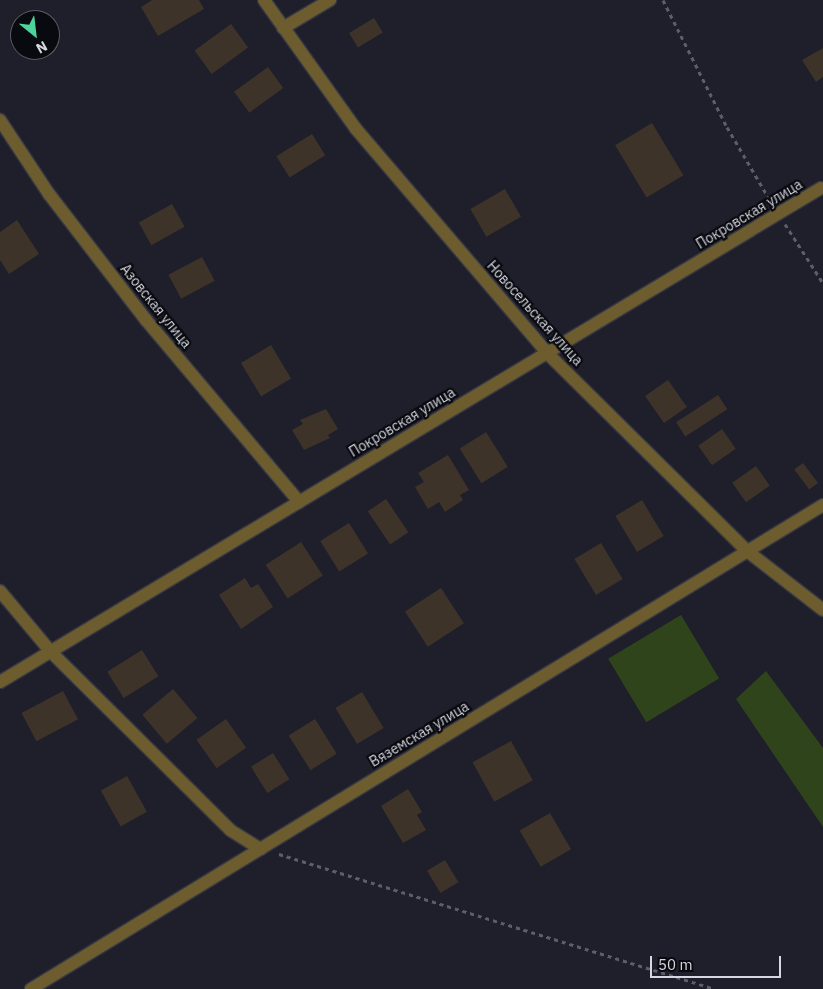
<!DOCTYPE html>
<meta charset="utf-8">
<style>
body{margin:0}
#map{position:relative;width:823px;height:989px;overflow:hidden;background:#1e1f2b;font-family:"IBM Plex Sans",sans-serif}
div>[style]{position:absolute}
.green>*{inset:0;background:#30441b;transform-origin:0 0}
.building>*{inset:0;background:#3d3329;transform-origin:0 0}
.path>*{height:3px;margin-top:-1.5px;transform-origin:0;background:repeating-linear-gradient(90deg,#5d5e69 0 4px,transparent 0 8px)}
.roads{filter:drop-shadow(1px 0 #383944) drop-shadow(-1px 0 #383944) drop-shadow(0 1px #383944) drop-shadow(0 -1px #383944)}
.minor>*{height:12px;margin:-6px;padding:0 6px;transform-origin:6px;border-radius:6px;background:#6c5c2e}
span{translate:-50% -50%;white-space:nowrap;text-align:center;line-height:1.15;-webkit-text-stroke:4.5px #090a0f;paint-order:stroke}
.street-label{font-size:14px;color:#d6d7df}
.north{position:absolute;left:10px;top:10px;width:50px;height:50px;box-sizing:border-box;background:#090a0f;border:1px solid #5b5c62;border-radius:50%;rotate:151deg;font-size:14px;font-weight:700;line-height:20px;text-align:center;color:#d6d7df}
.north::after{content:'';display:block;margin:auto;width:18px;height:22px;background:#4cd49b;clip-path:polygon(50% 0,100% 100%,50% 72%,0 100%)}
.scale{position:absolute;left:650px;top:956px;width:131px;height:22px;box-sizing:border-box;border:2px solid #d6d7df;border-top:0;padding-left:6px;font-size:15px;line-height:18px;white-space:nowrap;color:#d6d7df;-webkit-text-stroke:4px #090a0f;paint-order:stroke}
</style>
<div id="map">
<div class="green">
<div style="left:681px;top:615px;width:74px;height:85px;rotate:59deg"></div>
<div style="clip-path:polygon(766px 671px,823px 748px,823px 827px,736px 699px)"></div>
</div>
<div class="building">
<div style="clip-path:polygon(152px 0,199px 0,204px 9px,158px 36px,141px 7px)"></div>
<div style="left:374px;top:18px;width:17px;height:29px;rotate:59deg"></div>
<div style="left:231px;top:24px;width:29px;height:45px;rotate:54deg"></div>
<div style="clip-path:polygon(823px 48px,823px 77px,816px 82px,802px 60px)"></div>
<div style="left:268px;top:67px;width:26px;height:42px;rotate:54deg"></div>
<div style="left:652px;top:123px;width:61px;height:43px;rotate:59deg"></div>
<div style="left:312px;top:134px;width:25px;height:42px;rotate:58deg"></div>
<div style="left:505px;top:189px;width:32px;height:40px;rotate:60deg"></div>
<div style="left:172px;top:204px;width:26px;height:38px;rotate:61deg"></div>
<div style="clip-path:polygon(17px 220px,39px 254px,9px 274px,0 260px,0 232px)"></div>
<div style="left:202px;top:257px;width:27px;height:38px;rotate:62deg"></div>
<div style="left:271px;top:345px;width:39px;height:35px;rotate:59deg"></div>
<div style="left:668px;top:380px;width:33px;height:28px;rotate:55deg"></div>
<div style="left:718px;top:395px;width:17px;height:50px;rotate:57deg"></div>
<div style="clip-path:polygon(326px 409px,338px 429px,328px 435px,330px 438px,304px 450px,292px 430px,303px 424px,300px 420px)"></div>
<div style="left:722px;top:429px;width:24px;height:29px;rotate:55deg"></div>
<div style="left:486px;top:432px;width:41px;height:31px;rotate:58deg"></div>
<div style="clip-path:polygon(448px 455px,469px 490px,460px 495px,463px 500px,445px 512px,439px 502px,428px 509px,415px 487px,424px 482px,418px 473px)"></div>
<div style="left:803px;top:463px;width:25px;height:11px;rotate:53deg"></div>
<div style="left:756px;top:466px;width:24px;height:29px;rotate:55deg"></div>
<div style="left:386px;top:499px;width:40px;height:22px;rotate:56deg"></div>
<div style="left:642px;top:500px;width:42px;height:31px;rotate:59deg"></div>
<div style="left:349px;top:523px;width:36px;height:34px;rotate:58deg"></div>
<div style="left:301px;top:542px;width:40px;height:42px;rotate:57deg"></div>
<div style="left:601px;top:543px;width:42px;height:31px;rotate:59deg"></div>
<div style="clip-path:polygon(245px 578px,251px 588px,258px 584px,273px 607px,241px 629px,219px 595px)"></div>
<div style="left:441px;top:588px;width:42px;height:43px;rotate:57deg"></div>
<div style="left:142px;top:650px;width:31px;height:41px;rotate:58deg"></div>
<div style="left:173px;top:689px;width:38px;height:40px;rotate:50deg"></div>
<div style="left:63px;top:691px;width:32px;height:47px;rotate:62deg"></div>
<div style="left:362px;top:692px;width:42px;height:31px;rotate:59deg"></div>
<div style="left:226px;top:719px;width:35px;height:36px;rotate:55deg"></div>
<div style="left:315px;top:719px;width:41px;height:31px;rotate:58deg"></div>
<div style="left:511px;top:741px;width:45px;height:44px;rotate:61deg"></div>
<div style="left:273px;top:753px;width:31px;height:26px;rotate:58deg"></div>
<div style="left:127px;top:776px;width:41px;height:30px;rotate:61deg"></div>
<div style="clip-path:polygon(408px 789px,422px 812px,417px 815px,426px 830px,403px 843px,381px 806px)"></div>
<div style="left:550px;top:813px;width:42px;height:35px;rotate:60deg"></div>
<div style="left:445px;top:860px;width:26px;height:21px;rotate:59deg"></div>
</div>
<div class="path">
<div style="left:663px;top:0;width:142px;rotate:63.3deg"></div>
<div style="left:727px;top:127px;width:87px;rotate:59.6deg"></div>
<div style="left:785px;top:224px;width:70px;rotate:57.2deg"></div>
<div style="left:279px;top:854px;width:456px;rotate:17.2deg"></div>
</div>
<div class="roads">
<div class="minor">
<div style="left:264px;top:0;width:158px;rotate:54.5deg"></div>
<div style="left:356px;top:129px;width:294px;rotate:49.5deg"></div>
<div style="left:547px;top:353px;width:281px;rotate:44.7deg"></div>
<div style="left:747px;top:551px;width:96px;rotate:37.8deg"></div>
<div style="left:283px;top:28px;width:55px;rotate:-30.8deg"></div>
<div style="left:0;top:120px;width:89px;rotate:56.5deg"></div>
<div style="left:49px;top:194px;width:159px;rotate:52.4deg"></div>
<div style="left:146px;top:320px;width:238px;rotate:49.9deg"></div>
<div style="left:0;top:591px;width:80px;rotate:50.1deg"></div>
<div style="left:51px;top:652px;width:252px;rotate:44.8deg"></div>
<div style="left:230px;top:830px;width:36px;rotate:32deg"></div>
<div style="left:0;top:682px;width:958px;rotate:-31.04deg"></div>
<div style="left:31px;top:989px;width:928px;rotate:-31.43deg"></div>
</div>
</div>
<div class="street-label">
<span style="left:749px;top:214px;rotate:-31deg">Покровская улица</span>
<span style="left:156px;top:306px;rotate:51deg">Азовская улица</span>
<span style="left:535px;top:313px;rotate:48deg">Новосельская улица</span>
<span style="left:402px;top:422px;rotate:-31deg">Покровская улица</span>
<span style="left:419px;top:734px;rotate:-31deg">Вяземская улица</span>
</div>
<div class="north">N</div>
<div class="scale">50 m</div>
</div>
